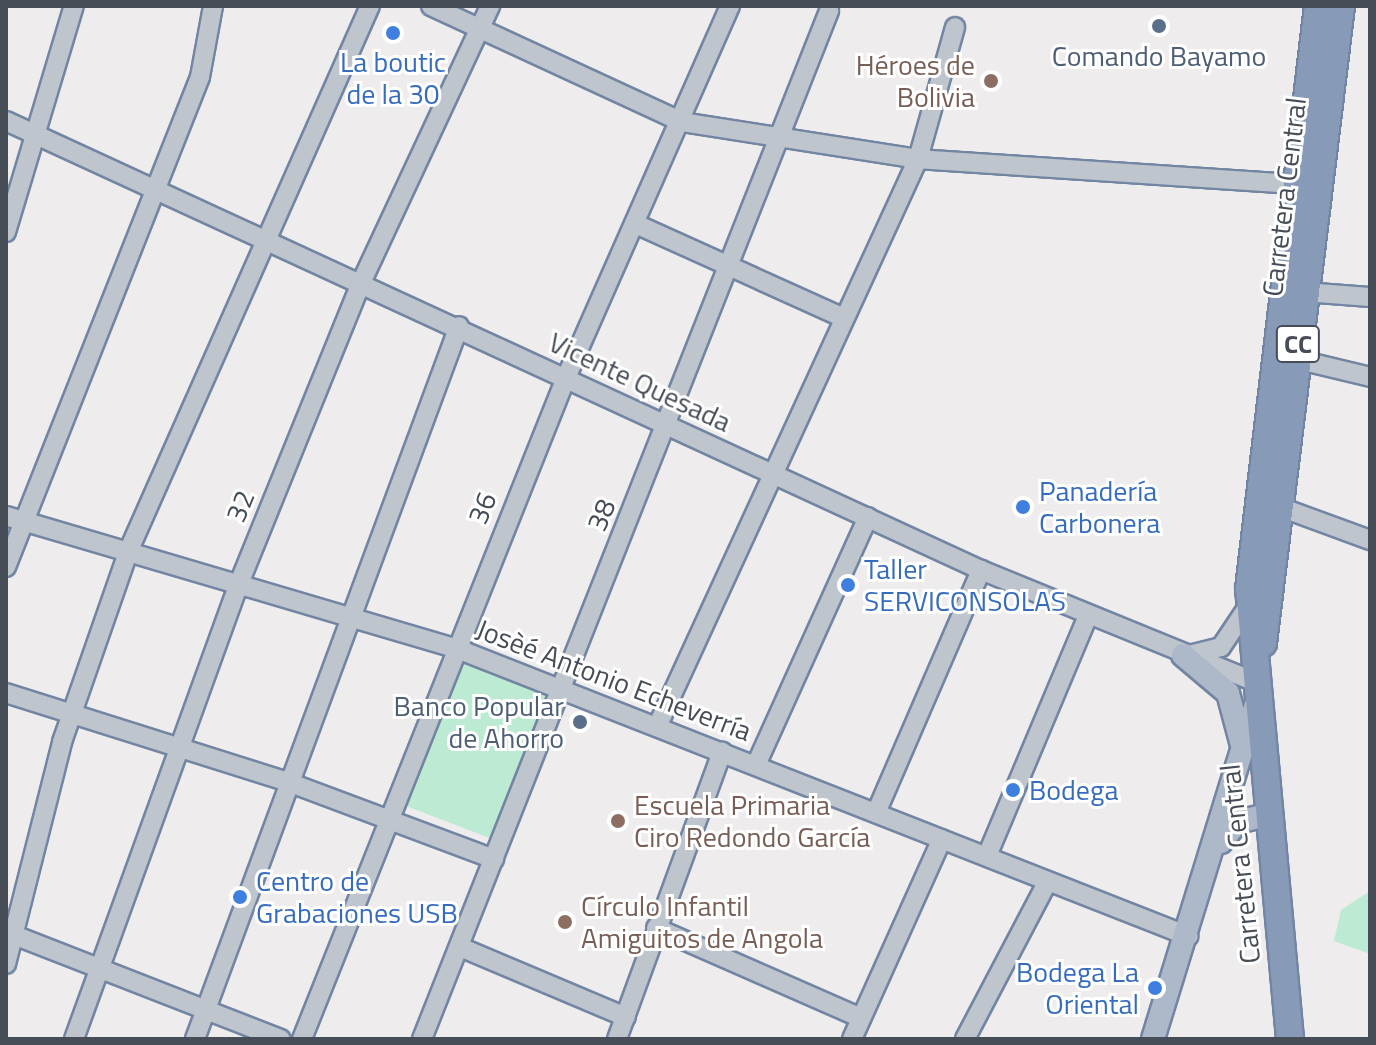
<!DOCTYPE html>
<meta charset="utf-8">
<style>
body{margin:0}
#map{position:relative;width:1376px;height:1045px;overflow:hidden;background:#eeecec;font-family:"Titillium Web",sans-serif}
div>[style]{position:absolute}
.green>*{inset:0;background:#bcead2;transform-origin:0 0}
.roads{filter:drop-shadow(2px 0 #7285a3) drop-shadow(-2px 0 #7285a3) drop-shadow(0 2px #7285a3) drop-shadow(0 -2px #7285a3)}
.minor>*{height:18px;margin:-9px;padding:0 9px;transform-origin:9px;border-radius:9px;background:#bec5cd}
.major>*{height:22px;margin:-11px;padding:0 11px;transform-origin:11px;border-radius:11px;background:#adb8c9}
.highway>*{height:26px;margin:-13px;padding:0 13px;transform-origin:13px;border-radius:13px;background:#879ab7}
.dots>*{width:22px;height:22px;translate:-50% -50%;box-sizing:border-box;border:4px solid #fff;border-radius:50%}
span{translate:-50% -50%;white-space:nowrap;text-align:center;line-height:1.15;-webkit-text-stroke:6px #fff;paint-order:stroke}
.shield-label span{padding:2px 6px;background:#fff;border:2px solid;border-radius:6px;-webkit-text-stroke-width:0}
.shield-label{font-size:26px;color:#464d57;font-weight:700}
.service-label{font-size:28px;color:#4e5e75}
.right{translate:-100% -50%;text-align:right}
.shop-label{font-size:28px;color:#366cbe}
.left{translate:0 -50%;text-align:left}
.education-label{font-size:28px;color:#785e54}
.street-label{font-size:28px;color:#464d57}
.frame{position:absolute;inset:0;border:8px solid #464d57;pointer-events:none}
</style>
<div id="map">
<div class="green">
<div style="left:459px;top:657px;width:97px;height:158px;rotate:21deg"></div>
<div style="clip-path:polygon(1370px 891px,1370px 954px,1334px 941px,1341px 910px)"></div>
</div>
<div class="roads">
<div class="minor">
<div style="left:431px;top:6px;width:277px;rotate:24.8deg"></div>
<div style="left:682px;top:122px;width:239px;rotate:8.9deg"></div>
<div style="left:918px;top:159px;width:390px;rotate:3.8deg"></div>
<div style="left:6px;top:121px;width:1073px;rotate:24.73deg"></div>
<div style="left:981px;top:570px;width:296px;rotate:22.2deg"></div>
<div style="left:638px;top:225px;width:224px;rotate:24.3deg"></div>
<div style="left:6px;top:232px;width:236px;rotate:-73.3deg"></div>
<div style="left:1304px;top:292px;width:66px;rotate:4.3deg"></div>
<div style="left:1287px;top:357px;width:85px;rotate:13.5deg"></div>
<div style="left:1269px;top:503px;width:108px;rotate:20.1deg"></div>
<div style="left:6px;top:516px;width:468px;rotate:16.4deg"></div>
<div style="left:455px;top:648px;width:788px;rotate:21.45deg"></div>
<div style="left:6px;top:567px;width:527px;rotate:-68.4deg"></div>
<div style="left:200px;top:77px;width:72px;rotate:-79.6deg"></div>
<div style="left:1189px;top:655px;width:33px;rotate:-14deg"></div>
<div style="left:1221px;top:647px;width:47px;rotate:-56.3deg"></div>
<div style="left:6px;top:693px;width:296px;rotate:17.5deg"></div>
<div style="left:288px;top:782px;width:220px;rotate:20.5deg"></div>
<div style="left:657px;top:727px;width:625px;rotate:-65.32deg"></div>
<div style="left:918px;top:159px;width:137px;rotate:-74.3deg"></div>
<div style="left:756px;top:765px;width:272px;rotate:-65.7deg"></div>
<div style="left:876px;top:813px;width:265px;rotate:-66.6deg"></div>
<div style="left:987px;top:856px;width:260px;rotate:-67.2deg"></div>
<div style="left:656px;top:928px;width:224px;rotate:23.7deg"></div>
<div style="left:6px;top:932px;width:295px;rotate:21.3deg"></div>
<div style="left:460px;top:947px;width:180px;rotate:22.9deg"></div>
<div style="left:6px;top:964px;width:229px;rotate:-75.8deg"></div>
<div style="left:62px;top:742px;width:201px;rotate:-70.8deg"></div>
<div style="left:128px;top:552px;width:597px;rotate:-66.1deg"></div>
<div style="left:74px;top:1039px;width:487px;rotate:-70.1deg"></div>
<div style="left:240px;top:581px;width:322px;rotate:-67.9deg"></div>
<div style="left:361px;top:283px;width:306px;rotate:-65deg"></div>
<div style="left:195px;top:1039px;width:760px;rotate:-69.68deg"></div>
<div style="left:302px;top:1039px;width:710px;rotate:-68.24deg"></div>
<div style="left:565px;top:380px;width:409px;rotate:-66.2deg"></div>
<div style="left:422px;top:1039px;width:1106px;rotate:-68.4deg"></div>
<div style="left:617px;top:1039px;width:306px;rotate:-69.9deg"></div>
<div style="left:852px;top:1039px;width:219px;rotate:-65.8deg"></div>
<div style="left:965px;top:1039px;width:178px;rotate:-62.3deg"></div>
</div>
<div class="major">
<div style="left:1183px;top:655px;width:59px;rotate:40.2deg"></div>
<div style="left:1228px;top:693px;width:51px;rotate:75.1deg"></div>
<div style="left:1221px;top:842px;width:26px;rotate:-51deg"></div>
<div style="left:1237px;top:822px;width:31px;rotate:-13deg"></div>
<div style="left:1153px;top:1039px;width:350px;rotate:-72.9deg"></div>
</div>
<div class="highway">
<div style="left:1263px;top:643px;width:642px;rotate:-83.02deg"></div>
<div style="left:1290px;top:1039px;width:452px;rotate:-95.2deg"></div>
<div style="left:1249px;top:589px;width:587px;rotate:-83.25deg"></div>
</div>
</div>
<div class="dots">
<div style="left:1159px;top:26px;background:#5c6f8a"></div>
<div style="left:393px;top:33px;background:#3f7fe0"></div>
<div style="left:991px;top:81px;background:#8d6e63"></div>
<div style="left:1023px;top:507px;background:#3f7fe0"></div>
<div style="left:848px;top:585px;background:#3f7fe0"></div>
<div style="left:580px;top:722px;background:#5c6f8a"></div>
<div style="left:1013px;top:790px;background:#3f7fe0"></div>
<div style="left:618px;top:821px;background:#8d6e63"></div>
<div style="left:240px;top:897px;background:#3f7fe0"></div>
<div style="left:565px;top:922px;background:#8d6e63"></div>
<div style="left:1155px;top:988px;background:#3f7fe0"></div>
</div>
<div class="shield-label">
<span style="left:1298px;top:344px">CC</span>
</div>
<div class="service-label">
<span style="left:1159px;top:56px">Comando Bayamo</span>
<span class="right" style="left:564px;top:722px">Banco Popular<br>de Ahorro</span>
</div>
<div class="shop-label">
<span style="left:393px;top:78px">La boutic<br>de la 30</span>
<span class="left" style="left:1039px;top:507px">Panadería<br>Carbonera</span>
<span class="left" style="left:864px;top:585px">Taller<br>SERVICONSOLAS</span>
<span class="left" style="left:1029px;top:790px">Bodega</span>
<span class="left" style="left:256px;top:897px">Centro de<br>Grabaciones USB</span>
<span class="right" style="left:1139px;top:988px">Bodega La<br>Oriental</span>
</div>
<div class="education-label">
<span class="right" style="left:975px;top:81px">Héroes de<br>Bolivia</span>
<span class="left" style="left:634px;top:821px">Escuela Primaria<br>Ciro Redondo García</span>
<span class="left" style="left:581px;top:922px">Círculo Infantil<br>Amiguitos de Angola</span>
</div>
<div class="street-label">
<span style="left:1284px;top:197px;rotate:-83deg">Carretera Central</span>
<span style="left:640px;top:382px;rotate:25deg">Vicente Quesada</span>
<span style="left:240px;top:506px;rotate:-68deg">32</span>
<span style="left:482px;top:508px;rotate:-68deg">36</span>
<span style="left:601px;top:515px;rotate:-68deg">38</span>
<span style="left:614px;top:680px;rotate:21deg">Josèé Antonio Echeverría</span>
<span style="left:1240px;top:864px;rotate:-96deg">Carretera Central</span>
</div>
<div class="frame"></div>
</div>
